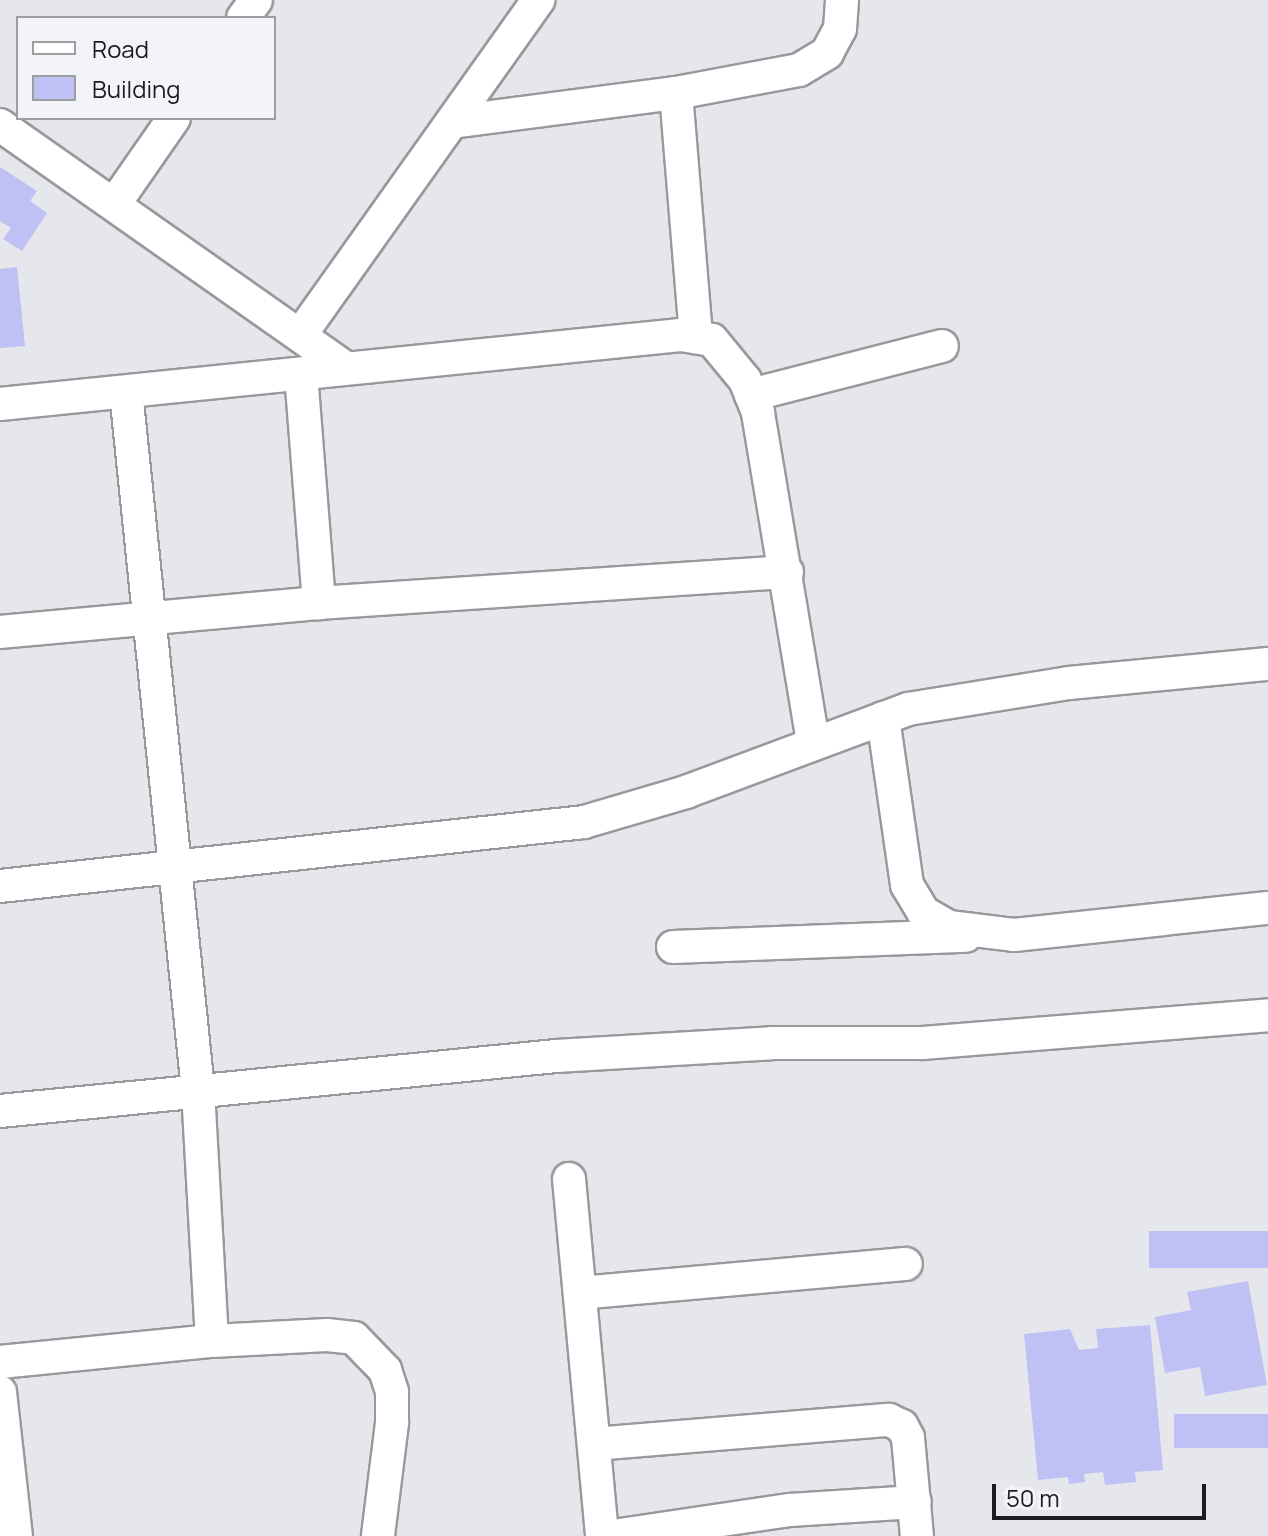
<!DOCTYPE html>
<style>
body{margin:0}
#map{position:relative;width:1268px;height:1536px;overflow:hidden;background:#e6e7ec;font-family:Manrope,sans-serif}
div>[style]{position:absolute}
.building>*{inset:0;background:#bfc0f3;transform-origin:0 0}
.roads{filter:drop-shadow(2px 0 #98999d) drop-shadow(-2px 0 #98999d) drop-shadow(0 2px #98999d) drop-shadow(0 -2px #98999d)}
.minor>*{height:32px;margin:-16px;padding:0 16px;transform-origin:16px;border-radius:16px;background:#fff}
span{translate:-50% -50%;white-space:nowrap;text-align:center;line-height:1.15;-webkit-text-stroke:6px #f3f4f9;paint-order:stroke}
.legend{position:absolute;left:16px;top:16px;width:260px;height:104px;box-sizing:border-box;background:#f3f4f9;border:2px solid #9d9ea1;margin:0;padding:10px 14px;list-style:none;font-size:24px;color:#1b1c1d}
.legend li{display:flex;align-items:center;gap:16px;height:40px}
.legend b{width:40px;border:2px solid #9d9ea1}
.scale{position:absolute;left:992px;top:1484px;width:214px;height:36px;box-sizing:border-box;border:4px solid #1b1c1d;border-top:0;padding-left:10px;font-size:24px;line-height:28px;white-space:nowrap;color:#1b1c1d;-webkit-text-stroke:6px #f3f4f9;paint-order:stroke}
</style>
<div id="map">
<div class="building">
<div style="clip-path:polygon(0 167px,37px 191px,30px 201px,47px 213px,22px 251px,3px 239px,11px 228px,0 221px)"></div>
<div style="clip-path:polygon(17px 267px,25px 346px,0 348px,0 269px)"></div>
<div style="left:1268px;top:1231px;width:37px;height:119px;rotate:90deg"></div>
<div style="clip-path:polygon(1248px 1281px,1267px 1385px,1205px 1396px,1200px 1367px,1165px 1373px,1155px 1317px,1191px 1310px,1187px 1292px)"></div>
<div style="clip-path:polygon(1150px 1325px,1163px 1470px,1135px 1472px,1136px 1482px,1105px 1485px,1103px 1472px,1084px 1474px,1085px 1482px,1069px 1484px,1068px 1477px,1038px 1480px,1024px 1334px,1070px 1329px,1079px 1350px,1098px 1348px,1096px 1329px)"></div>
<div style="left:1268px;top:1414px;width:34px;height:94px;rotate:90deg"></div>
</div>
<div class="roads">
<div class="minor">
<div style="left:243px;top:18px;width:22px;rotate:-54deg"></div>
<div style="left:676px;top:93px;width:245px;rotate:85.3deg"></div>
<div style="left:452px;top:122px;width:226px;rotate:-7.4deg"></div>
<div style="left:676px;top:93px;width:125px;rotate:-10.6deg"></div>
<div style="left:799px;top:70px;width:33px;rotate:-31deg"></div>
<div style="left:827px;top:53px;width:27px;rotate:-62deg"></div>
<div style="left:840px;top:29px;width:29px;rotate:-86deg"></div>
<div style="left:0;top:125px;width:423px;rotate:35.1deg"></div>
<div style="left:115px;top:203px;width:103px;rotate:-55.2deg"></div>
<div style="left:301px;top:334px;width:410px;rotate:-54.6deg"></div>
<div style="left:301px;top:374px;width:230px;rotate:85.5deg"></div>
<div style="left:126px;top:392px;width:702px;rotate:84.11deg"></div>
<div style="left:198px;top:1090px;width:251px;rotate:86.8deg"></div>
<div style="left:751px;top:395px;width:197px;rotate:-14.4deg"></div>
<div style="left:0;top:404px;width:684px;rotate:-5.79deg"></div>
<div style="left:681px;top:335px;width:31px;rotate:9deg"></div>
<div style="left:712px;top:340px;width:52px;rotate:50.5deg"></div>
<div style="left:745px;top:380px;width:35px;rotate:68deg"></div>
<div style="left:758px;top:413px;width:335px;rotate:80.5deg"></div>
<div style="left:0;top:632px;width:320px;rotate:-5.2deg"></div>
<div style="left:319px;top:603px;width:469px;rotate:-3.8deg"></div>
<div style="left:883px;top:718px;width:169px;rotate:81.8deg"></div>
<div style="left:907px;top:885px;width:31px;rotate:59deg"></div>
<div style="left:923px;top:912px;width:30px;rotate:30deg"></div>
<div style="left:949px;top:927px;width:65px;rotate:7deg"></div>
<div style="left:1014px;top:935px;width:255px;rotate:-6.1deg"></div>
<div style="left:0;top:886px;width:587px;rotate:-6.25deg"></div>
<div style="left:584px;top:822px;width:106px;rotate:-16.4deg"></div>
<div style="left:686px;top:792px;width:237px;rotate:-20.5deg"></div>
<div style="left:908px;top:709px;width:163px;rotate:-9.2deg"></div>
<div style="left:1069px;top:683px;width:200px;rotate:-5.5deg"></div>
<div style="left:673px;top:947px;width:293px;rotate:-2.2deg"></div>
<div style="left:0;top:1111px;width:559px;rotate:-5.65deg"></div>
<div style="left:556px;top:1056px;width:216px;rotate:-3.4deg"></div>
<div style="left:772px;top:1043px;width:151px"></div>
<div style="left:923px;top:1043px;width:346px;rotate:-4.6deg"></div>
<div style="left:569px;top:1179px;width:359px;rotate:84.7deg"></div>
<div style="left:580px;top:1293px;width:327px;rotate:-5.1deg"></div>
<div style="left:0;top:1362px;width:213px;rotate:-5.7deg"></div>
<div style="left:212px;top:1341px;width:115px;rotate:-3deg"></div>
<div style="left:327px;top:1335px;width:27px;rotate:6deg"></div>
<div style="left:354px;top:1338px;width:45px;rotate:45.9deg"></div>
<div style="left:385px;top:1370px;width:23px;rotate:72deg"></div>
<div style="left:392px;top:1392px;width:31px;rotate:90deg"></div>
<div style="left:392px;top:1423px;width:114px;rotate:97.1deg"></div>
<div style="left:0;top:1392px;width:145px;rotate:83.7deg"></div>
<div style="left:594px;top:1444px;width:296px;rotate:-4.7deg"></div>
<div style="left:889px;top:1420px;width:14px;rotate:25deg"></div>
<div style="left:902px;top:1426px;width:13px;rotate:63deg"></div>
<div style="left:908px;top:1438px;width:98px;rotate:84.8deg"></div>
<div style="left:613px;top:1536px;width:179px;rotate:-8.4deg"></div>
<div style="left:790px;top:1510px;width:125px;rotate:-3.7deg"></div>
</div>
</div>
<ul class="legend">
<li><b style="height:10px;background:#fff"></b>Road</li>
<li><b style="height:22px;background:#bfc0f3"></b>Building</li>
</ul>
<div class="scale">50 m</div>
</div>
